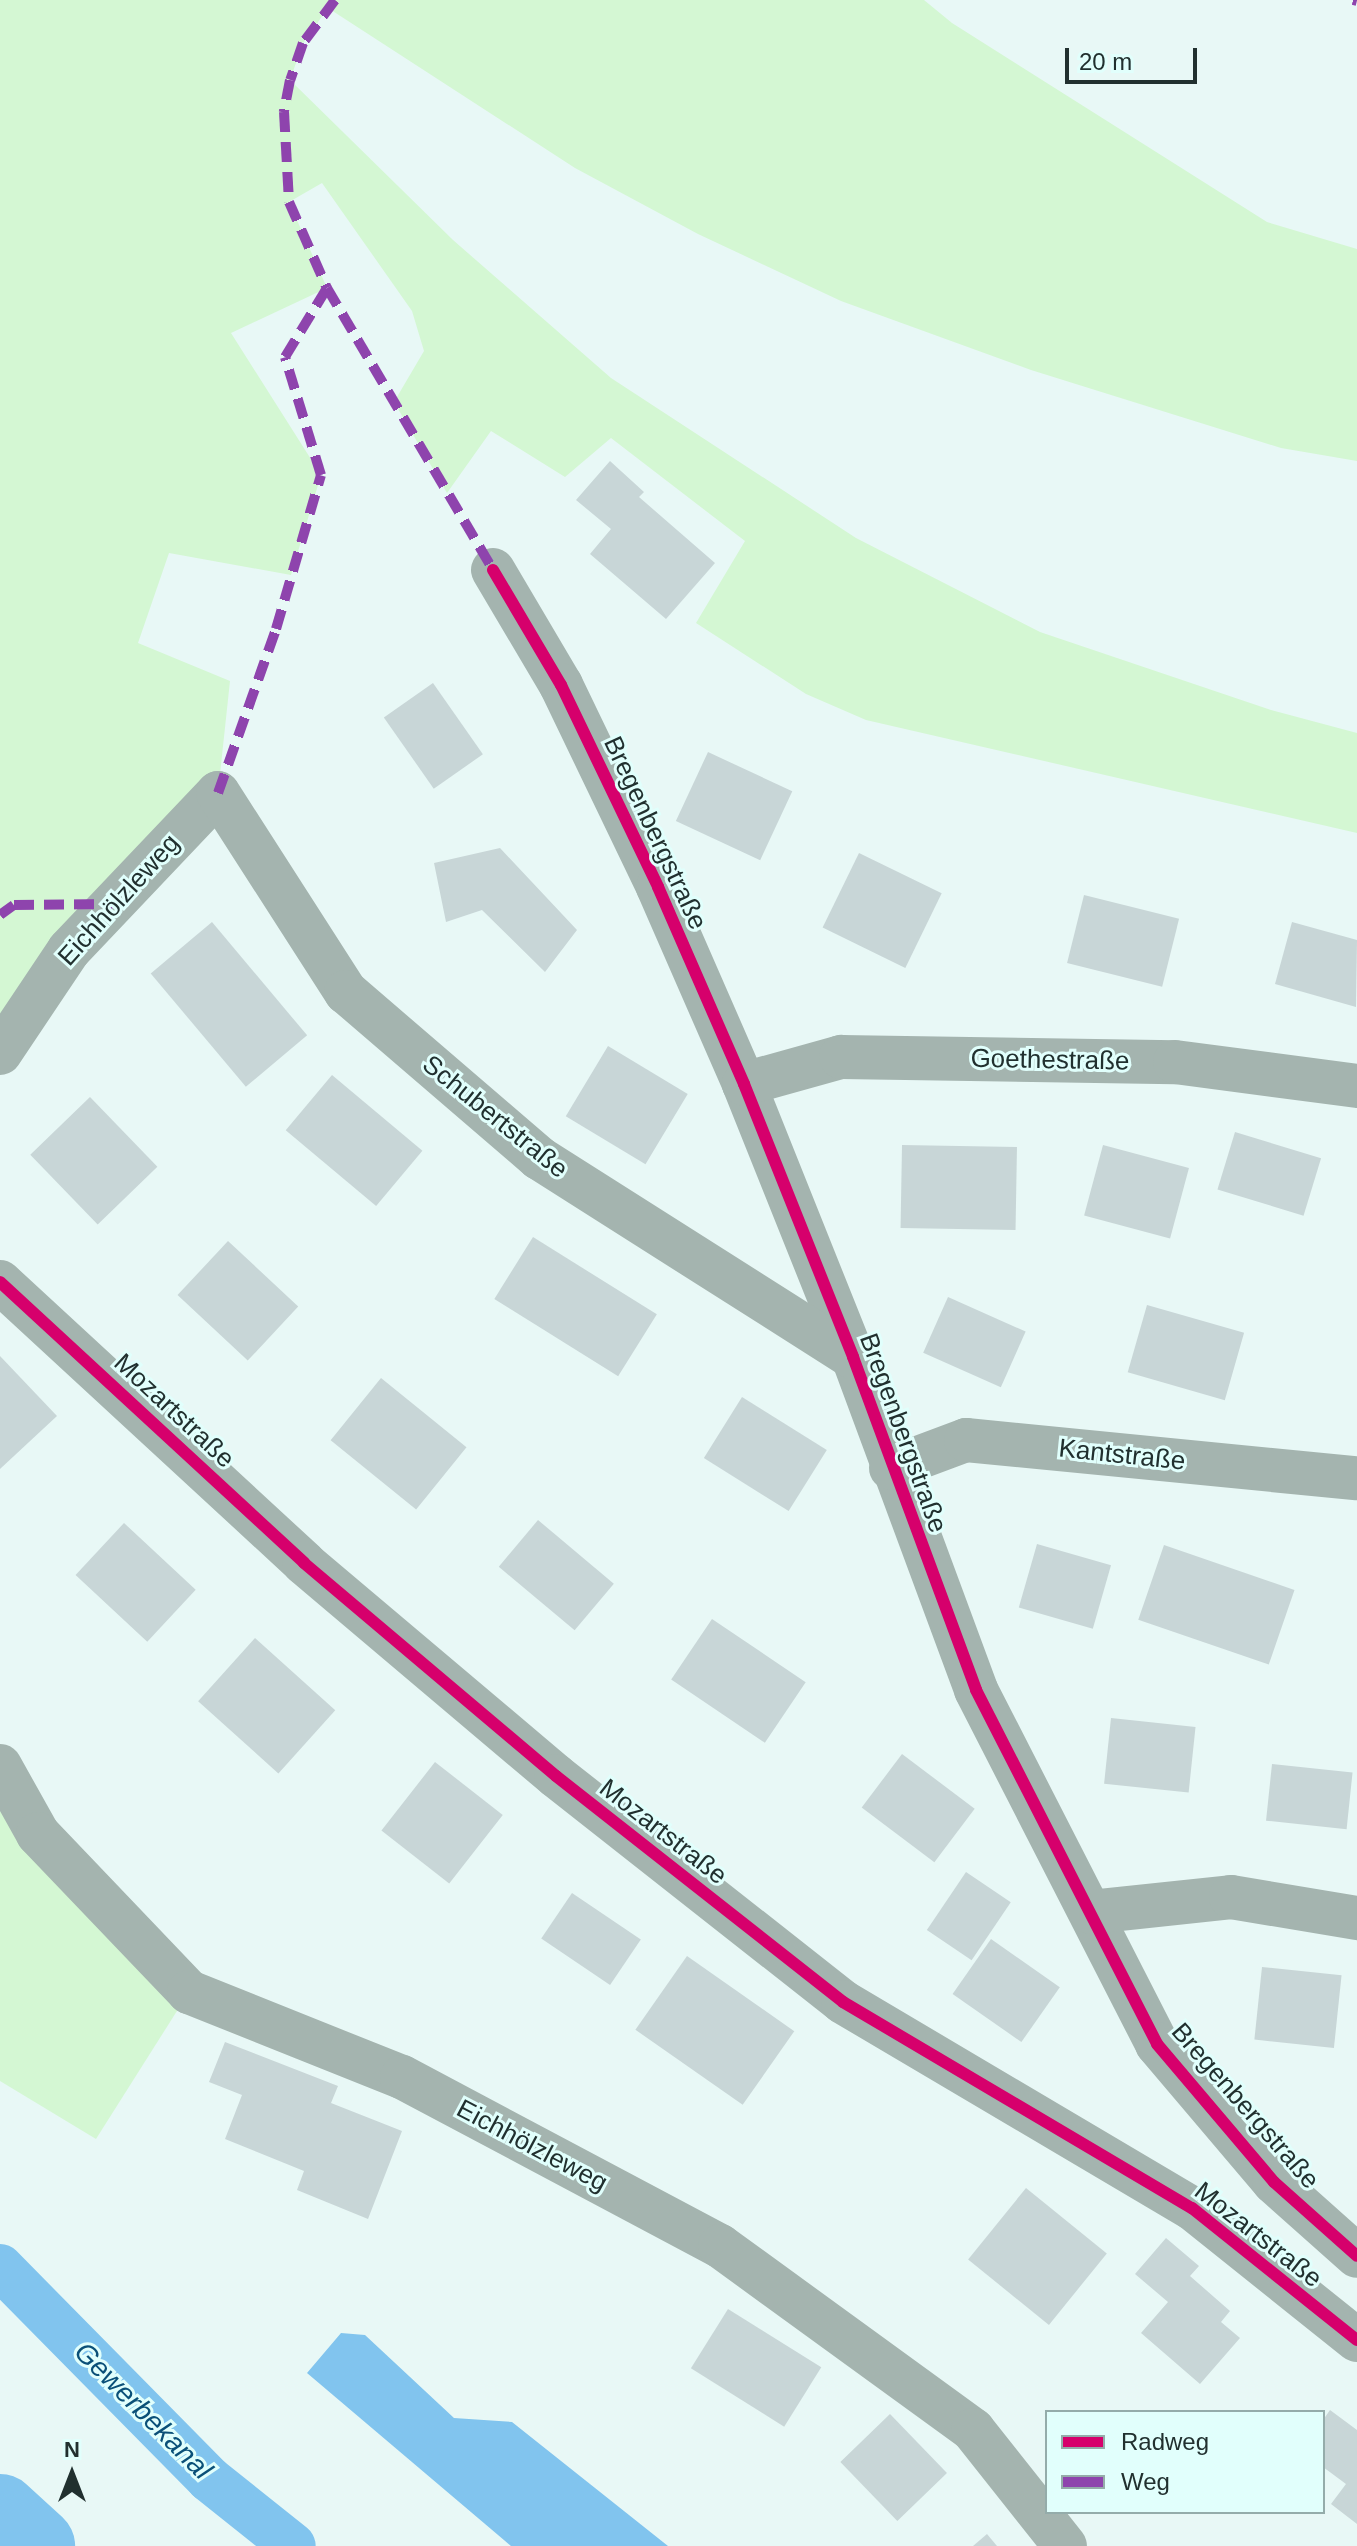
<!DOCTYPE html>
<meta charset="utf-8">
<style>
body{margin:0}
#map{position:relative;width:1357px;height:2546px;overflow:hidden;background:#e8f8f6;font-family:Arial,sans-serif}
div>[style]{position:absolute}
.green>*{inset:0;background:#d4f7d3}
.water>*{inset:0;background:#81c4ee}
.canal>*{height:46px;margin:-23px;padding:0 23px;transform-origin:23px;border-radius:23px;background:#81c4ee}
.river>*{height:78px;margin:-39px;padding:0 39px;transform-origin:39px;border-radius:39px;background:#81c4ee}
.building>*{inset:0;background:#c8d6d7;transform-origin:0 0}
.minor>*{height:44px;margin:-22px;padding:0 22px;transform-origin:22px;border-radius:22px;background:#a4b4af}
.quiet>*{height:10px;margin-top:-5px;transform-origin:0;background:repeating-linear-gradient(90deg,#8e44ad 0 20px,transparent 0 30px)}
.cycleway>*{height:12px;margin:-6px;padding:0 6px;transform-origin:6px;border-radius:6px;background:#d6006c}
span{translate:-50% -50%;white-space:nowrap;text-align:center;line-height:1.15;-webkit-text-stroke:6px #e1fffc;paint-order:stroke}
.street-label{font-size:26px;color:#21302f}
.water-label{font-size:28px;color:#0a5078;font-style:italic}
.legend{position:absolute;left:1045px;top:2410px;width:280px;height:104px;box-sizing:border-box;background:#e1fffc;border:2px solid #94acaa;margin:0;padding:10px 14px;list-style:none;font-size:24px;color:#21302f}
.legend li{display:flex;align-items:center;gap:16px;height:40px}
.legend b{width:40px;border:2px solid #94acaa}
.north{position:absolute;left:32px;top:2434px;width:80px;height:80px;-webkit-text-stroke:6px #e1fffc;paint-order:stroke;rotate:0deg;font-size:22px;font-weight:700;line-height:32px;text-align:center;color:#21302f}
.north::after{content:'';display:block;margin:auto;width:28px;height:36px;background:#21302f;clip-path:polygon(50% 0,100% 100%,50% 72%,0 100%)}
.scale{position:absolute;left:1065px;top:48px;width:132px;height:36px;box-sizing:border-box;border:4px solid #21302f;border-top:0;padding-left:10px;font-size:24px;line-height:28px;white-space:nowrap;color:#21302f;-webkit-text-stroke:6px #e1fffc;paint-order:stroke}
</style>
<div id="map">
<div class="green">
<div style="clip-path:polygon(0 0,924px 0,952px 23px,1267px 222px,1357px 249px,1357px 461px,1281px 448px,1031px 370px,841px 301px,698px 234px,575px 168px,328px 8px,303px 43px,290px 80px,453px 240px,611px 378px,856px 538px,1040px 632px,1271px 710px,1357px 733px,1357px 833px,866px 720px,806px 694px,696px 623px,745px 541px,611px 438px,565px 477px,491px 431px,447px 493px,394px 402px,424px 351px,412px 311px,322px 183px,289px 202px,327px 288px,231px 333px,321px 475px,291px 575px,169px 553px,138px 643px,230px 681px,218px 793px,0 1053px)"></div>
<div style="clip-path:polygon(0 1766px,189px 1992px,96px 2139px,0 2081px)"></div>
</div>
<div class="water">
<div style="clip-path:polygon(341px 2333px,365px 2335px,454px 2418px,512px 2422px,668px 2546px,511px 2546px,307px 2373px)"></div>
</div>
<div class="canal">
<div style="left:0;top:2267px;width:298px;rotate:45.4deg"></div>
<div style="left:209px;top:2479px;width:107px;rotate:38.6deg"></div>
</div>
<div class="river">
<div style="left:0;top:2513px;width:49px;rotate:42.5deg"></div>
</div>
<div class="building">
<div style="clip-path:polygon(610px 461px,644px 492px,639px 497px,715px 563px,666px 619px,590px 554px,611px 529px,576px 500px)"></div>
<div style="left:433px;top:683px;width:87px;height:60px;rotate:55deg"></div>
<div style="left:708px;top:752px;width:93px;height:76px;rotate:25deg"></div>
<div style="clip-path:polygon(500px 848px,577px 930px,545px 972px,482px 910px,446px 922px,434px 863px)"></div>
<div style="left:859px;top:853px;width:92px;height:83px;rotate:26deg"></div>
<div style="left:1084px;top:895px;width:98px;height:70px;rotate:14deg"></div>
<div style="left:212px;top:922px;width:148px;height:80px;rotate:50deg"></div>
<div style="clip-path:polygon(1292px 922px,1357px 940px,1356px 1007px,1275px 984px)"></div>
<div style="left:608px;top:1046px;width:93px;height:82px;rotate:31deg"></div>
<div style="left:332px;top:1075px;width:118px;height:72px;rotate:40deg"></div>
<div style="left:90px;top:1097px;width:97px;height:83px;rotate:46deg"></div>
<div style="left:1235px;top:1132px;width:90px;height:60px;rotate:17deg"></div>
<div style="left:902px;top:1145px;width:115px;height:83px;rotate:1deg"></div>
<div style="left:1103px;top:1145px;width:89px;height:73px;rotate:15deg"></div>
<div style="left:533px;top:1237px;width:146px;height:73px;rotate:32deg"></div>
<div style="left:228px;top:1241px;width:96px;height:74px;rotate:43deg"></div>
<div style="left:948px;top:1297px;width:85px;height:61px;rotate:24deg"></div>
<div style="left:1147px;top:1305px;width:101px;height:70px;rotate:16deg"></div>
<div style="clip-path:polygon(0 1356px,57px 1416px,0 1469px)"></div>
<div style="left:381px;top:1378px;width:110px;height:80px;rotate:39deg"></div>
<div style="left:742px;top:1397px;width:100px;height:72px;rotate:32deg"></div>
<div style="left:538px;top:1520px;width:99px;height:61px;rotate:40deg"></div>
<div style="left:124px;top:1523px;width:98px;height:71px;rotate:43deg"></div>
<div style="left:1037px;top:1544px;width:77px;height:66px;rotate:16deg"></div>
<div style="left:1164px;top:1545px;width:138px;height:79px;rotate:19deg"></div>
<div style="left:712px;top:1619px;width:113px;height:73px;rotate:34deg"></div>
<div style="left:255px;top:1638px;width:108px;height:85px;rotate:42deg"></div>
<div style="left:1111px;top:1718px;width:85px;height:66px;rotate:6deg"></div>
<div style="left:902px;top:1754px;width:91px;height:67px;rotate:37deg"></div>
<div style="left:435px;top:1762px;width:86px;height:87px;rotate:38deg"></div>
<div style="left:1272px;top:1764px;width:81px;height:57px;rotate:6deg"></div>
<div style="left:966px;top:1872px;width:54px;height:70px;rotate:34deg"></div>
<div style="left:572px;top:1893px;width:83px;height:55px;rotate:34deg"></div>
<div style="left:991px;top:1939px;width:84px;height:67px;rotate:35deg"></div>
<div style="left:687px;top:1956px;width:131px;height:90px;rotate:35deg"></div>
<div style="left:1262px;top:1967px;width:80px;height:73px;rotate:6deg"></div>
<div style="clip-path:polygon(225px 2042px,338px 2086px,331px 2103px,402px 2131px,368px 2219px,297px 2190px,304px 2171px,225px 2139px,242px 2095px,209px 2082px)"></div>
<div style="left:1026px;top:2188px;width:104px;height:92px;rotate:39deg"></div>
<div style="clip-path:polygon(1166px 2238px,1199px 2266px,1190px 2276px,1230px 2311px,1221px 2322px,1240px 2338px,1200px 2384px,1141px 2333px,1168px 2302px,1135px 2274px)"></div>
<div style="left:728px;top:2309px;width:110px;height:70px;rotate:32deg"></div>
<div style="clip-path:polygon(1330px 2410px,1357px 2430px,1357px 2524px,1331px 2504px,1346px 2484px,1323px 2467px,1323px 2420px)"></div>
<div style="left:890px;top:2414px;width:82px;height:69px;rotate:46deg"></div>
<div style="clip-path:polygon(987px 2534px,997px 2546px,973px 2546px)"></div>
</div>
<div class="minor">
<div style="left:493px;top:570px;width:134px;rotate:59.4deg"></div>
<div style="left:561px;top:685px;width:224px;rotate:64.3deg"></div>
<div style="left:658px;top:887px;width:215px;rotate:66.4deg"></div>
<div style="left:744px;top:1084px;width:294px;rotate:68.2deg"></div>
<div style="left:853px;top:1357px;width:355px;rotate:69.7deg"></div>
<div style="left:976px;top:1690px;width:398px;rotate:62.9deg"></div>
<div style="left:1157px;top:2044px;width:181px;rotate:49.7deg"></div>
<div style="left:1274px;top:2182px;width:111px;rotate:41.7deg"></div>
<div style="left:0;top:1053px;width:124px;rotate:-56.2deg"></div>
<div style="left:69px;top:950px;width:216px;rotate:-46.5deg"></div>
<div style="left:218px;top:793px;width:237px;rotate:57.3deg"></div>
<div style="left:346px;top:992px;width:255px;rotate:40.7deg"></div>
<div style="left:539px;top:1158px;width:372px;rotate:32.4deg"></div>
<div style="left:744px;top:1084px;width:101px;rotate:-15.6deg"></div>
<div style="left:841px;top:1057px;width:334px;rotate:0.9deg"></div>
<div style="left:1175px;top:1062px;width:184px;rotate:7.5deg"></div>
<div style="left:0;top:1282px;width:414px;rotate:42.7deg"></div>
<div style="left:304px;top:1563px;width:330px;rotate:40.2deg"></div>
<div style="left:556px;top:1776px;width:365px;rotate:38.2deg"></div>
<div style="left:843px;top:2002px;width:405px;rotate:30.6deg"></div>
<div style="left:1192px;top:2208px;width:211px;rotate:38.7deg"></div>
<div style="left:891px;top:1468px;width:80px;rotate:-20.5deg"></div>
<div style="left:966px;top:1440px;width:393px;rotate:5.6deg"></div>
<div style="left:0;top:1766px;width:78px;rotate:60.8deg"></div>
<div style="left:38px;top:1834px;width:219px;rotate:46.3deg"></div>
<div style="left:189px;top:1992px;width:229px;rotate:21.8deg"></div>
<div style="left:402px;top:2077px;width:360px;rotate:28deg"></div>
<div style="left:720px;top:2246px;width:313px;rotate:36deg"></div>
<div style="left:973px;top:2430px;width:148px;rotate:51.6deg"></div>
<div style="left:1091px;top:1912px;width:141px;rotate:-6.1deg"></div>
<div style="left:1231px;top:1897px;width:128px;rotate:9.5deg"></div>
</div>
<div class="quiet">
<div style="left:335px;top:0;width:54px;rotate:126.7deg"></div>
<div style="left:303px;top:43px;width:39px;rotate:109deg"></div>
<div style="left:290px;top:80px;width:33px;rotate:101deg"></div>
<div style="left:284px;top:112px;width:90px;rotate:86.8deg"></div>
<div style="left:289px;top:202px;width:94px;rotate:66.2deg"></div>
<div style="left:327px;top:288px;width:327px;rotate:59.5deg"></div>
<div style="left:1353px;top:0;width:4px;rotate:14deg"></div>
<div style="left:218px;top:793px;width:174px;rotate:-70.5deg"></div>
<div style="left:276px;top:629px;width:160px;rotate:-73.7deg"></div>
<div style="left:321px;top:475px;width:123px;rotate:-107deg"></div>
<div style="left:285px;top:357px;width:81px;rotate:-58.7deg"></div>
<div style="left:0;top:915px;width:17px;rotate:-36deg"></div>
<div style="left:14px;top:905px;width:98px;rotate:-0.6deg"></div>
</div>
<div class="cycleway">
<div style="left:493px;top:570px;width:134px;rotate:59.4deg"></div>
<div style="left:561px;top:685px;width:224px;rotate:64.3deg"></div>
<div style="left:658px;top:887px;width:215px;rotate:66.4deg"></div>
<div style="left:744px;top:1084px;width:294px;rotate:68.2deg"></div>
<div style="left:853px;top:1357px;width:355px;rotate:69.7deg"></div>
<div style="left:976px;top:1690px;width:398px;rotate:62.9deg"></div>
<div style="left:1157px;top:2044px;width:181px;rotate:49.7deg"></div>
<div style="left:1274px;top:2182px;width:111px;rotate:41.7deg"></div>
<div style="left:0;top:1282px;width:414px;rotate:42.7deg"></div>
<div style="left:304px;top:1563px;width:330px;rotate:40.2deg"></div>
<div style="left:556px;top:1776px;width:365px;rotate:38.2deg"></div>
<div style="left:843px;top:2002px;width:405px;rotate:30.6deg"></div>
<div style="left:1192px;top:2208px;width:211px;rotate:38.7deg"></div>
</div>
<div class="street-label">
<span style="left:655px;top:833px;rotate:65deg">Bregenbergstraße</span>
<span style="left:119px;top:900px;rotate:-48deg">Eichhölzleweg</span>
<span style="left:1050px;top:1060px;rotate:1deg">Goethestraße</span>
<span style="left:495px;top:1117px;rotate:39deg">Schubertstraße</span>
<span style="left:174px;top:1411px;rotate:43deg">Mozartstraße</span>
<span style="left:903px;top:1433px;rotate:70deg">Bregenbergstraße</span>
<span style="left:1122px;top:1455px;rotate:6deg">Kantstraße</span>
<span style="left:663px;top:1832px;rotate:38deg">Mozartstraße</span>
<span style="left:1245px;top:2106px;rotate:49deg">Bregenbergstraße</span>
<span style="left:532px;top:2146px;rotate:28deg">Eichhölzleweg</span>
<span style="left:1258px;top:2235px;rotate:38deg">Mozartstraße</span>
</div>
<div class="water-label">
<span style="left:143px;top:2411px;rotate:45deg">Gewerbekanal</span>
</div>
<ul class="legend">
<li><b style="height:10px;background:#d6006c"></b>Radweg</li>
<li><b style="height:10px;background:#8e44ad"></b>Weg</li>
</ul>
<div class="north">N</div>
<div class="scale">20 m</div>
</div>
